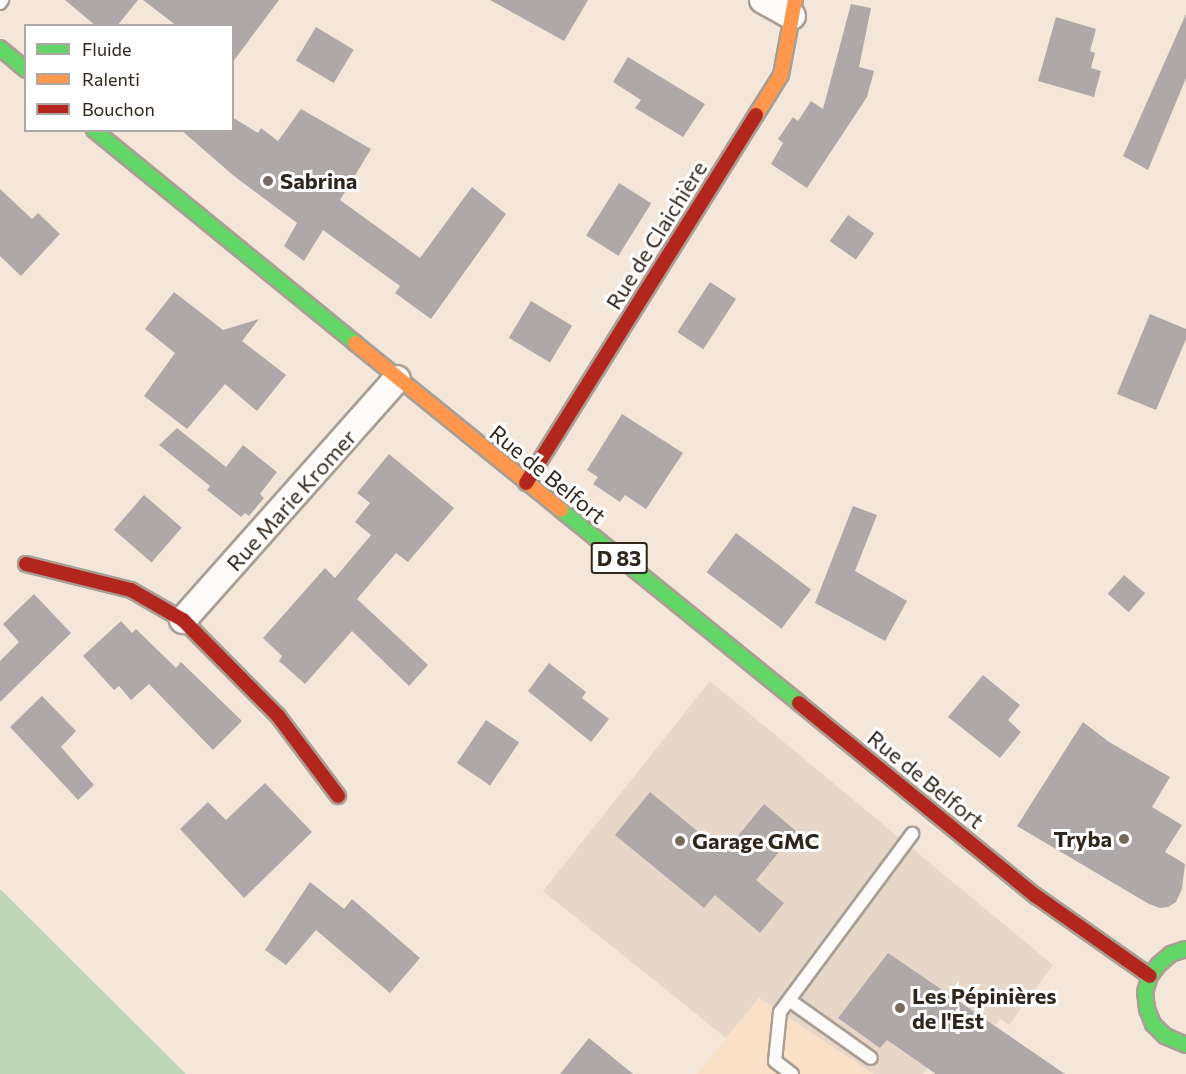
<!DOCTYPE html>
<meta charset="utf-8">
<style>
body{margin:0}
#map{position:relative;width:1186px;height:1074px;overflow:hidden;background:#f4e7da;font-family:Commissioner,sans-serif}
div>[style]{position:absolute}
.commercial>*{inset:0;background:#e7d7c9}
.built>*{inset:0;background:#f9e0c7}
.green>*{inset:0;background:#bed6b6}
.building>*{inset:0;background:#afa8a8;transform-origin:0 0}
.roads{filter:drop-shadow(2px 0 #a99e93) drop-shadow(-2px 0 #a99e93) drop-shadow(0 2px #a99e93) drop-shadow(0 -2px #a99e93)}
.lane>*{height:12px;margin:-6px;padding:0 6px;transform-origin:6px;border-radius:6px;background:#fdfbf9}
.street>*{height:26px;margin:-13px;padding:0 13px;transform-origin:13px;border-radius:13px;background:#fdfbf9}
.fast>*{height:14px;margin:-7px;padding:0 7px;transform-origin:7px;border-radius:7px;background:#63d668}
.slow>*{height:14px;margin:-7px;padding:0 7px;transform-origin:7px;border-radius:7px;background:#ff974d}
.jam>*{height:14px;margin:-7px;padding:0 7px;transform-origin:7px;border-radius:7px;background:#b3261e}
.dots>*{width:16px;height:16px;translate:-50% -50%;box-sizing:border-box;border:3px solid #fff;border-radius:50%}
span{translate:-50% -50%;white-space:nowrap;text-align:center;line-height:1.15;-webkit-text-stroke:6px #fff;paint-order:stroke}
.shield-label span{padding:2px 4px;background:#fff;border:2px solid;border-radius:4px;-webkit-text-stroke-width:0}
.shield-label{font-size:21px;color:#31261b;font-weight:700}
.poi-label{font-size:22px;color:#31261b;font-weight:700}
.left{translate:0 -50%;text-align:left}
.right{translate:-100% -50%;text-align:right}
.street-label{font-size:22px;color:#31261b}
.legend{position:absolute;left:24px;top:24px;width:210px;height:108px;box-sizing:border-box;background:#fff;border:2px solid #ada8a4;margin:0;padding:8px 10px;list-style:none;font-size:18px;color:#31261b}
.legend li{display:flex;align-items:center;gap:12px;height:30px}
.legend b{width:30px;border:2px solid #ada8a4}
</style>
<div id="map">
<div class="commercial">
<div style="clip-path:polygon(710px 681px,1053px 965px,1009px 1025px,1000px 1019px,996px 1025px,983px 1019px,962px 1019px,923px 1074px,873px 1074px,759px 998px,726px 1038px,543px 891px)"></div>
</div>
<div class="built">
<div style="clip-path:polygon(759px 998px,873px 1074px,697px 1074px)"></div>
</div>
<div class="green">
<div style="clip-path:polygon(0 889px,186px 1074px,0 1074px)"></div>
</div>
<div class="building">
<div style="clip-path:polygon(65px 0,138px 0,117px 26px,96px 26px)"></div>
<div style="clip-path:polygon(143px 0,279px 0,232px 63px,232px 26px,177px 26px)"></div>
<div style="clip-path:polygon(490px 0,588px 0,564px 41px)"></div>
<div style="clip-path:polygon(851px 4px,871px 8px,859px 67px,874px 71px,867px 97px,807px 188px,771px 164px,783px 143px,778px 139px,793px 117px,798px 121px,811px 101px,823px 109px)"></div>
<div style="clip-path:polygon(1186px 14px,1186px 78px,1148px 170px,1123px 156px)"></div>
<div style="clip-path:polygon(1056px 17px,1096px 29px,1090px 51px,1095px 53px,1091px 68px,1101px 71px,1094px 97px,1038px 81px)"></div>
<div style="left:316px;top:27px;width:44px;height:39px;rotate:31deg"></div>
<div style="clip-path:polygon(628px 57px,705px 104px,683px 137px,635px 108px,641px 100px,613px 82px)"></div>
<div style="clip-path:polygon(301px 109px,371px 149px,340px 200px,420px 258px,472px 187px,506px 214px,431px 319px,395px 293px,400px 286px,323px 230px,304px 261px,284px 246px,297px 223px,234px 176px,181px 130px,232px 130px,232px 117px,258px 133px,261px 128px,278px 141px)"></div>
<div style="left:619px;top:183px;width:38px;height:62px;rotate:32deg"></div>
<div style="clip-path:polygon(0 189px,32px 219px,38px 213px,60px 234px,21px 276px,0 256px)"></div>
<div style="left:848px;top:215px;width:32px;height:32px;rotate:35deg"></div>
<div style="left:710px;top:282px;width:31px;height:60px;rotate:33deg"></div>
<div style="clip-path:polygon(174px 292px,223px 330px,259px 319px,242px 341px,286px 375px,257px 411px,225px 384px,187px 429px,144px 396px,175px 353px,145px 329px)"></div>
<div style="left:531px;top:301px;width:48px;height:43px;rotate:31deg"></div>
<div style="clip-path:polygon(1150px 314px,1186px 329px,1186px 339px,1156px 410px,1117px 394px)"></div>
<div style="clip-path:polygon(622px 414px,683px 453px,646px 509px,625px 495px,620px 502px,593px 484px,598px 477px,587px 470px)"></div>
<div style="clip-path:polygon(177px 428px,226px 467px,243px 445px,277px 472px,260px 494px,264px 498px,249px 516px,245px 513px,241px 517px,207px 490px,210px 486px,159px 445px)"></div>
<div style="clip-path:polygon(389px 454px,454px 508px,408px 562px,396px 553px,357px 599px,428px 665px,409px 686px,352px 631px,305px 684px,279px 661px,282px 656px,263px 638px,325px 568px,335px 578px,371px 535px,355px 522px,370px 503px,357px 493px)"></div>
<div style="left:144px;top:495px;width:50px;height:46px;rotate:41deg"></div>
<div style="clip-path:polygon(853px 506px,877px 515px,855px 571px,907px 601px,885px 641px,815px 603px)"></div>
<div style="left:736px;top:533px;width:94px;height:49px;rotate:37deg"></div>
<div style="left:1124px;top:575px;width:28px;height:25px;rotate:41deg"></div>
<div style="clip-path:polygon(34px 594px,71px 633px,0 702px,0 661px,19px 642px,3px 624px)"></div>
<div style="clip-path:polygon(121px 621px,132px 633px,136px 629px,176px 668px,181px 662px,242px 721px,213px 750px,149px 684px,131px 700px,119px 686px,114px 690px,83px 656px)"></div>
<div style="clip-path:polygon(549px 663px,586px 692px,582px 698px,609px 719px,591px 742px,528px 691px)"></div>
<div style="clip-path:polygon(983px 675px,1020px 705px,1008px 720px,1021px 732px,1000px 758px,948px 717px)"></div>
<div style="clip-path:polygon(42px 696px,76px 731px,61px 747px,94px 785px,78px 800px,10px 727px)"></div>
<div style="left:486px;top:720px;width:40px;height:52px;rotate:34deg"></div>
<div style="clip-path:polygon(1083px 722px,1109px 742px,1170px 777px,1152px 807px,1182px 825px,1165px 852px,1185px 864px,1182px 889px,1176px 902px,1168px 907px,1160px 908px,1149px 904px,1017px 826px)"></div>
<div style="clip-path:polygon(265px 783px,312px 832px,244px 898px,180px 829px,208px 802px,226px 820px)"></div>
<div style="clip-path:polygon(650px 792px,724px 853px,764px 804px,796px 831px,756px 880px,784px 903px,760px 933px,715px 895px,704px 908px,615px 835px)"></div>
<div style="clip-path:polygon(310px 882px,344px 909px,352px 899px,420px 958px,390px 993px,316px 930px,286px 965px,265px 950px)"></div>
<div style="clip-path:polygon(888px 953px,995px 1026px,1065px 1074px,936px 1074px,887px 1040px,880px 1048px,838px 1018px)"></div>
<div style="clip-path:polygon(589px 1038px,633px 1074px,560px 1074px)"></div>
</div>
<div class="roads">
<div class="lane">
<div style="left:0;top:3px;width:4px;rotate:-56deg"></div>
<div style="left:789px;top:1000px;width:100px;rotate:35.3deg"></div>
<div style="left:792px;top:1074px;width:21px;rotate:-143deg"></div>
<div style="left:775px;top:1061px;width:49px;rotate:-84.2deg"></div>
<div style="left:780px;top:1012px;width:222px;rotate:-53.4deg"></div>
</div>
<div class="street">
<div style="left:763px;top:0;width:33px;rotate:29deg"></div>
<div style="left:183px;top:620px;width:322px;rotate:-48.4deg"></div>
</div>
<div class="fast">
<div style="left:0;top:48px;width:34px;rotate:40deg"></div>
<div style="left:94px;top:130px;width:337px;rotate:39.2deg"></div>
<div style="left:561px;top:510px;width:306px;rotate:39deg"></div>
<div style="left:1186px;top:949px;width:16px;rotate:162deg"></div>
<div style="left:1171px;top:954px;width:16px;rotate:140deg"></div>
<div style="left:1159px;top:964px;width:15px;rotate:127deg"></div>
<div style="left:1150px;top:976px;width:17px;rotate:107deg"></div>
<div style="left:1145px;top:992px;width:17px;rotate:83deg"></div>
<div style="left:1147px;top:1009px;width:16px;rotate:68deg"></div>
<div style="left:1153px;top:1024px;width:17px;rotate:45deg"></div>
<div style="left:1165px;top:1036px;width:23px;rotate:23deg"></div>
</div>
<div class="slow">
<div style="left:756px;top:115px;width:47px;rotate:-58deg"></div>
<div style="left:781px;top:75px;width:76px;rotate:-79.4deg"></div>
<div style="left:355px;top:343px;width:265px;rotate:39deg"></div>
</div>
<div class="jam">
<div style="left:526px;top:483px;width:434px;rotate:-58deg"></div>
<div style="left:26px;top:564px;width:108px;rotate:13.9deg"></div>
<div style="left:131px;top:590px;width:60px;rotate:30deg"></div>
<div style="left:183px;top:620px;width:135px;rotate:45.3deg"></div>
<div style="left:278px;top:716px;width:100px;rotate:53.1deg"></div>
<div style="left:799px;top:703px;width:306px;rotate:39.2deg"></div>
<div style="left:1036px;top:896px;width:139px;rotate:35.1deg"></div>
</div>
</div>
<div class="dots">
<div style="left:268px;top:181px;background:#756a5e"></div>
<div style="left:1124px;top:839px;background:#756a5e"></div>
<div style="left:680px;top:841px;background:#756a5e"></div>
<div style="left:900px;top:1008px;background:#756a5e"></div>
</div>
<div class="shield-label">
<span style="left:619px;top:558px">D 83</span>
</div>
<div class="poi-label">
<span class="left" style="left:280px;top:181px">Sabrina</span>
<span class="right" style="left:1112px;top:839px">Tryba</span>
<span class="left" style="left:692px;top:841px">Garage GMC</span>
<span class="left" style="left:912px;top:1008px">Les Pépinières<br>de l'Est</span>
</div>
<div class="street-label">
<span style="left:656px;top:235px;rotate:-58deg">Rue de Claichière</span>
<span style="left:548px;top:474px;rotate:39deg">Rue de Belfort</span>
<span style="left:291px;top:500px;rotate:-48deg">Rue Marie Kromer</span>
<span style="left:926px;top:779px;rotate:39deg">Rue de Belfort</span>
</div>
<ul class="legend">
<li><b style="height:8px;background:#63d668"></b>Fluide</li>
<li><b style="height:8px;background:#ff974d"></b>Ralenti</li>
<li><b style="height:8px;background:#b3261e"></b>Bouchon</li>
</ul>
</div>
